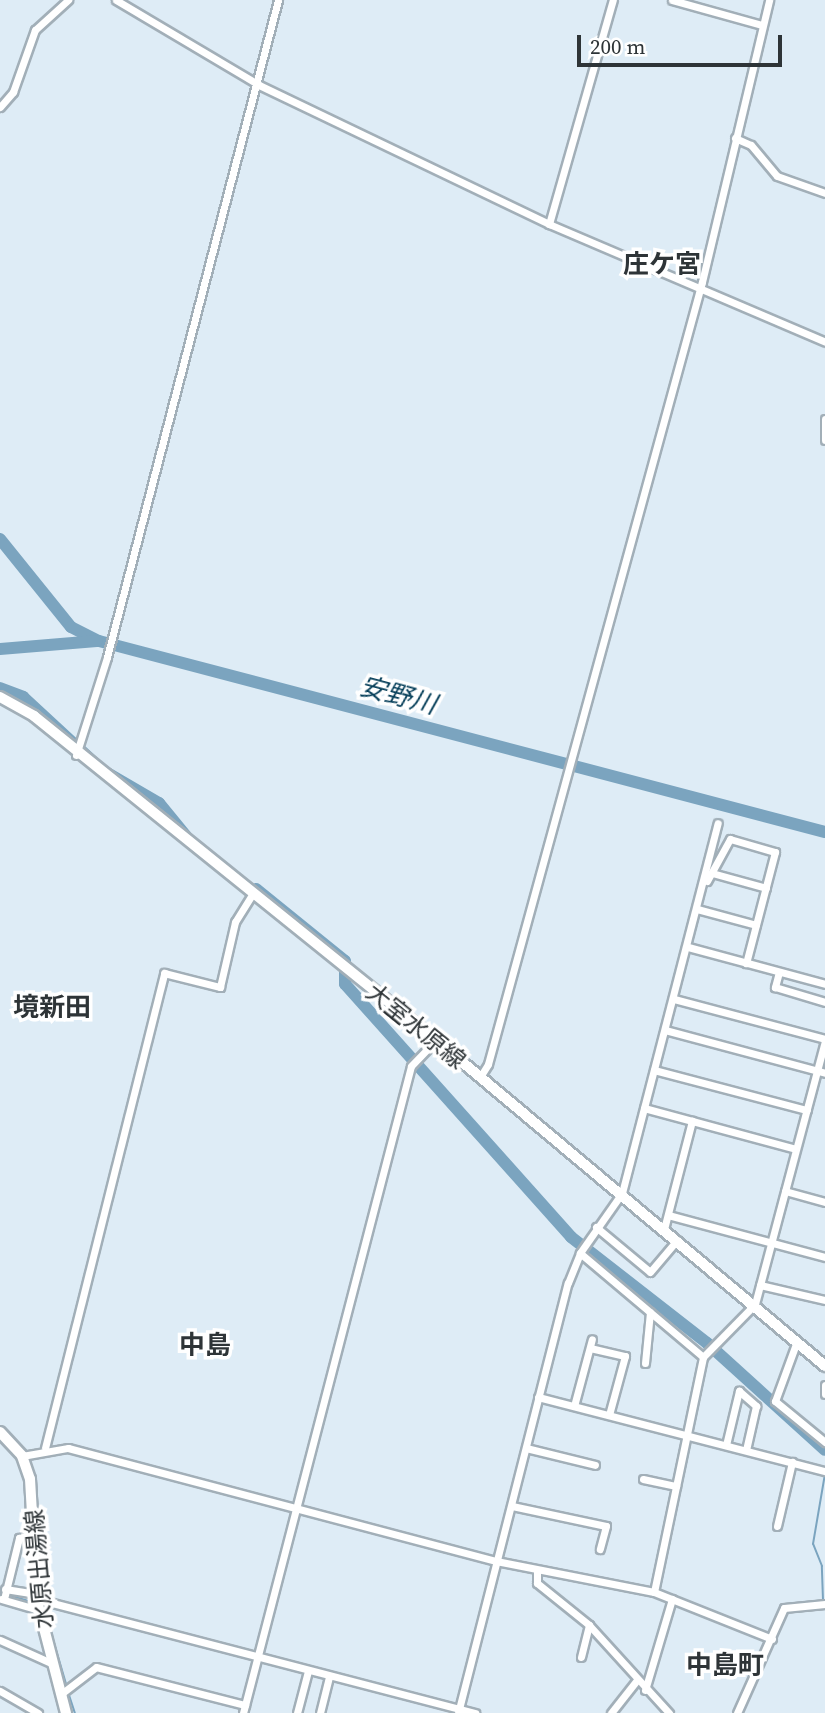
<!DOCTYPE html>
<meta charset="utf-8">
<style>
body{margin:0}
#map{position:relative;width:825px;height:1713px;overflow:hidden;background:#deecf6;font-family:"Source Serif 4","Noto Sans JP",serif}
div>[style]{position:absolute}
.stream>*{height:2px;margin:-1px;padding:0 1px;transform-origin:1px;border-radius:1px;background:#7ba4bf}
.river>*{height:12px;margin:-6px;padding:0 6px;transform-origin:6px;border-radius:6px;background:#7ba4bf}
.roads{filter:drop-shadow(2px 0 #a2afb8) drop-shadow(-2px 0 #a2afb8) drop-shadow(0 2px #a2afb8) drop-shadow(0 -2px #a2afb8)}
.minor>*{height:7px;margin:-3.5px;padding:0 3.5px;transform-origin:3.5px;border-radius:3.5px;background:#fff}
.major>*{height:10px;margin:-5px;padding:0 5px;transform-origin:5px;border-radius:5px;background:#fff}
span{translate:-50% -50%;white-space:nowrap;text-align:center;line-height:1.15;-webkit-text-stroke:7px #fff;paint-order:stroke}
.street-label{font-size:24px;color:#2e3437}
.neighbourhood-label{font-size:26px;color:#2e3437;font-weight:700}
.water-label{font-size:26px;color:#043d58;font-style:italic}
.scale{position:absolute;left:577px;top:35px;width:205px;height:32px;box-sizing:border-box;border:4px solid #2e3437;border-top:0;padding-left:9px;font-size:21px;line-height:24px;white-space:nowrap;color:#2e3437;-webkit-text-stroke:5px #fff;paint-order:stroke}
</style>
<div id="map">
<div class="stream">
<div style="left:8px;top:1595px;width:26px;rotate:16deg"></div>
<div style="left:823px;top:1600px;width:34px;rotate:-92deg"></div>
<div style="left:822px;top:1566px;width:24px;rotate:-112deg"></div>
<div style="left:813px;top:1544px;width:71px;rotate:-80.3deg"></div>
<div style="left:44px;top:1609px;width:81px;rotate:73.6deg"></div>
<div style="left:68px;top:1692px;width:22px;rotate:72deg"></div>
</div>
<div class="river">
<div style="left:0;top:539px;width:113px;rotate:51.1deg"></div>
<div style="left:71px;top:627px;width:31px;rotate:27deg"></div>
<div style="left:99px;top:641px;width:751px;rotate:14.74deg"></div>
<div style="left:0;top:649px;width:97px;rotate:-4.7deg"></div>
<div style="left:0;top:688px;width:25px;rotate:21deg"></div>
<div style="left:23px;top:697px;width:108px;rotate:42.7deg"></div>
<div style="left:102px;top:770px;width:66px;rotate:30.1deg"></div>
<div style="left:159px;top:803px;width:43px;rotate:50.7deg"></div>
<div style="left:256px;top:889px;width:114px;rotate:39deg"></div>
<div style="left:345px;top:961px;width:23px;rotate:90deg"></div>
<div style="left:345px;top:984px;width:339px;rotate:48.2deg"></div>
<div style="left:571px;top:1237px;width:172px;rotate:37.9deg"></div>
<div style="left:707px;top:1343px;width:159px;rotate:42.2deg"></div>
</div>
<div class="roads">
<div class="minor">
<div style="left:116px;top:0;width:166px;rotate:30.7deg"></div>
<div style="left:259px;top:85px;width:322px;rotate:25.6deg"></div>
<div style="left:549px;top:224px;width:300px;rotate:23.1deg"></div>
<div style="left:672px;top:0;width:93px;rotate:15.5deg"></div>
<div style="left:0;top:107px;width:20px;rotate:-49deg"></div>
<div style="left:13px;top:92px;width:66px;rotate:-70.5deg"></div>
<div style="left:35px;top:30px;width:45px;rotate:-42.3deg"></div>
<div style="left:735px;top:138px;width:17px;rotate:24deg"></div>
<div style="left:751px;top:145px;width:40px;rotate:50deg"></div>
<div style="left:777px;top:176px;width:51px;rotate:19.5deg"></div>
<div style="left:549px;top:224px;width:233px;rotate:-74.1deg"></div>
<div style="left:825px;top:419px;width:21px;rotate:90deg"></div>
<div style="left:76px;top:755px;width:103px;rotate:-72.4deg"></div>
<div style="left:107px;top:657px;width:679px;rotate:-75.41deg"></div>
<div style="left:712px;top:873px;width:56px;rotate:15.5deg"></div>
<div style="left:707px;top:881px;width:48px;rotate:-61.3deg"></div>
<div style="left:730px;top:839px;width:47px;rotate:16.1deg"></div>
<div style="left:775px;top:852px;width:115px;rotate:104.6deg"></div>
<div style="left:697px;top:909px;width:61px;rotate:15.2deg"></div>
<div style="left:688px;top:947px;width:142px;rotate:15.1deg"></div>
<div style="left:779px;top:972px;width:16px;rotate:105deg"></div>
<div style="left:775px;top:987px;width:52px;rotate:16.7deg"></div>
<div style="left:674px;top:999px;width:156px;rotate:14.8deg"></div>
<div style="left:665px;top:1030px;width:166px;rotate:15deg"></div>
<div style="left:654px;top:1070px;width:158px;rotate:14.7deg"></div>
<div style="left:480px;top:1077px;width:15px;rotate:-58deg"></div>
<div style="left:488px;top:1064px;width:811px;rotate:-74.7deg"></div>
<div style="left:702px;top:282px;width:290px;rotate:-76.6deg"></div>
<div style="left:644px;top:1108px;width:157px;rotate:15.1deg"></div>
<div style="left:785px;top:1191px;width:41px;rotate:15.4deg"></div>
<div style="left:668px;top:1215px;width:163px;rotate:15deg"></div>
<div style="left:596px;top:1227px;width:70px;rotate:39.8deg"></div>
<div style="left:650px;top:1272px;width:42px;rotate:-49.8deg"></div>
<div style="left:664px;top:1229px;width:112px;rotate:-75.5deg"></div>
<div style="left:580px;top:1253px;width:161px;rotate:40.2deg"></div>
<div style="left:760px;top:1285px;width:67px;rotate:13deg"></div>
<div style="left:797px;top:1341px;width:64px;rotate:110.1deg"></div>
<div style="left:775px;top:1401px;width:65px;rotate:39.4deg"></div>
<div style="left:590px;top:1348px;width:36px;rotate:13deg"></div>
<div style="left:625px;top:1356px;width:61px;rotate:105.2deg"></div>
<div style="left:645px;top:1363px;width:51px;rotate:-84.4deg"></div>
<div style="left:825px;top:1385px;width:9px;rotate:90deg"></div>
<div style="left:538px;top:1397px;width:296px;rotate:14.5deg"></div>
<div style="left:574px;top:1406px;width:69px;rotate:-75deg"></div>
<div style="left:726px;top:1445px;width:56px;rotate:-76.5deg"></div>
<div style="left:739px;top:1391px;width:23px;rotate:41deg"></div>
<div style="left:756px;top:1406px;width:45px;rotate:102.8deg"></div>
<div style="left:45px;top:1448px;width:490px;rotate:-75.9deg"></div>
<div style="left:164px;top:973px;width:58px;rotate:14deg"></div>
<div style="left:220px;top:987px;width:67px;rotate:-77deg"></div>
<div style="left:235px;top:922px;width:31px;rotate:-58deg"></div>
<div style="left:526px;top:1448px;width:71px;rotate:13.8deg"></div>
<div style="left:22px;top:1456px;width:47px;rotate:-9.9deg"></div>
<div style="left:68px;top:1448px;width:443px;rotate:14.8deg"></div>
<div style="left:496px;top:1561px;width:161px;rotate:11.1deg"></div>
<div style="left:654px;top:1592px;width:127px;rotate:21.7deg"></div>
<div style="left:643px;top:1479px;width:34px;rotate:12deg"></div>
<div style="left:512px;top:1506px;width:96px;rotate:12deg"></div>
<div style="left:606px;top:1526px;width:24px;rotate:105deg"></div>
<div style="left:777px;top:1526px;width:66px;rotate:-76.8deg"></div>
<div style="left:537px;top:1570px;width:13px;rotate:90deg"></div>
<div style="left:537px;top:1583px;width:67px;rotate:38.9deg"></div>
<div style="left:589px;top:1625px;width:119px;rotate:47.7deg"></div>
<div style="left:5px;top:1589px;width:32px;rotate:9deg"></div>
<div style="left:654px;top:1592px;width:240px;rotate:-78.2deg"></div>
<div style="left:703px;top:1357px;width:74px;rotate:-45.5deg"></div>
<div style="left:755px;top:1304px;width:272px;rotate:-75.1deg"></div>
<div style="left:1px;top:1599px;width:40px;rotate:16deg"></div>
<div style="left:4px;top:1599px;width:63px;rotate:-76.2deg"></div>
<div style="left:19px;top:1538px;width:14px;rotate:-12deg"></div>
<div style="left:37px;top:1599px;width:453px;rotate:14.6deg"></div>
<div style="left:0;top:1640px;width:56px;rotate:24.3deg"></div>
<div style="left:581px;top:1657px;width:33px;rotate:-76deg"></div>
<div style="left:645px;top:1690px;width:95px;rotate:-73.5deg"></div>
<div style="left:0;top:1691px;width:44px;rotate:30.1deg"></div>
<div style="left:61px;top:1694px;width:44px;rotate:-37.6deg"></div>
<div style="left:96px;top:1667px;width:154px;rotate:14.3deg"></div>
<div style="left:243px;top:1713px;width:668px;rotate:-75.44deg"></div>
<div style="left:411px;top:1066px;width:36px;rotate:-46deg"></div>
<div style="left:297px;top:1713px;width:43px;rotate:-75.3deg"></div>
<div style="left:320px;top:1713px;width:38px;rotate:-76deg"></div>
<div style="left:458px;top:1713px;width:444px;rotate:-75.7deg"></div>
<div style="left:568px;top:1283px;width:32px;rotate:-68deg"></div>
<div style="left:580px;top:1253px;width:73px;rotate:-55deg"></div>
<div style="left:622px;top:1193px;width:382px;rotate:-75.5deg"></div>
<div style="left:611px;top:1713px;width:42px;rotate:-51.8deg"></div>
<div style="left:737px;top:1713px;width:115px;rotate:-65.9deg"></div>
<div style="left:784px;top:1608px;width:41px;rotate:-5.6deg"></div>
</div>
<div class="major">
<div style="left:0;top:697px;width:39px;rotate:29deg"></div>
<div style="left:34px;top:716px;width:516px;rotate:38.87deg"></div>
<div style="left:436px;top:1040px;width:508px;rotate:39.96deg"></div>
<div style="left:0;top:1432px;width:33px;rotate:47deg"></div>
<div style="left:22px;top:1456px;width:24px;rotate:71deg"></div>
<div style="left:30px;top:1479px;width:122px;rotate:86.7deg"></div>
<div style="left:37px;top:1601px;width:116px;rotate:75.5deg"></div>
</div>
</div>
<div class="street-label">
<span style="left:416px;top:1026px;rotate:39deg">大室水原線</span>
<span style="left:39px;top:1569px;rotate:-95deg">水原出湯線</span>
</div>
<div class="neighbourhood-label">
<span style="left:662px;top:265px">庄ケ宮</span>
<span style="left:52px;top:1008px">境新田</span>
<span style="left:205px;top:1346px">中島</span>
<span style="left:725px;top:1666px">中島町</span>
</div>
<div class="water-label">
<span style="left:398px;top:696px;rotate:15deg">安野川</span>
</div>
<div class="scale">200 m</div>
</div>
